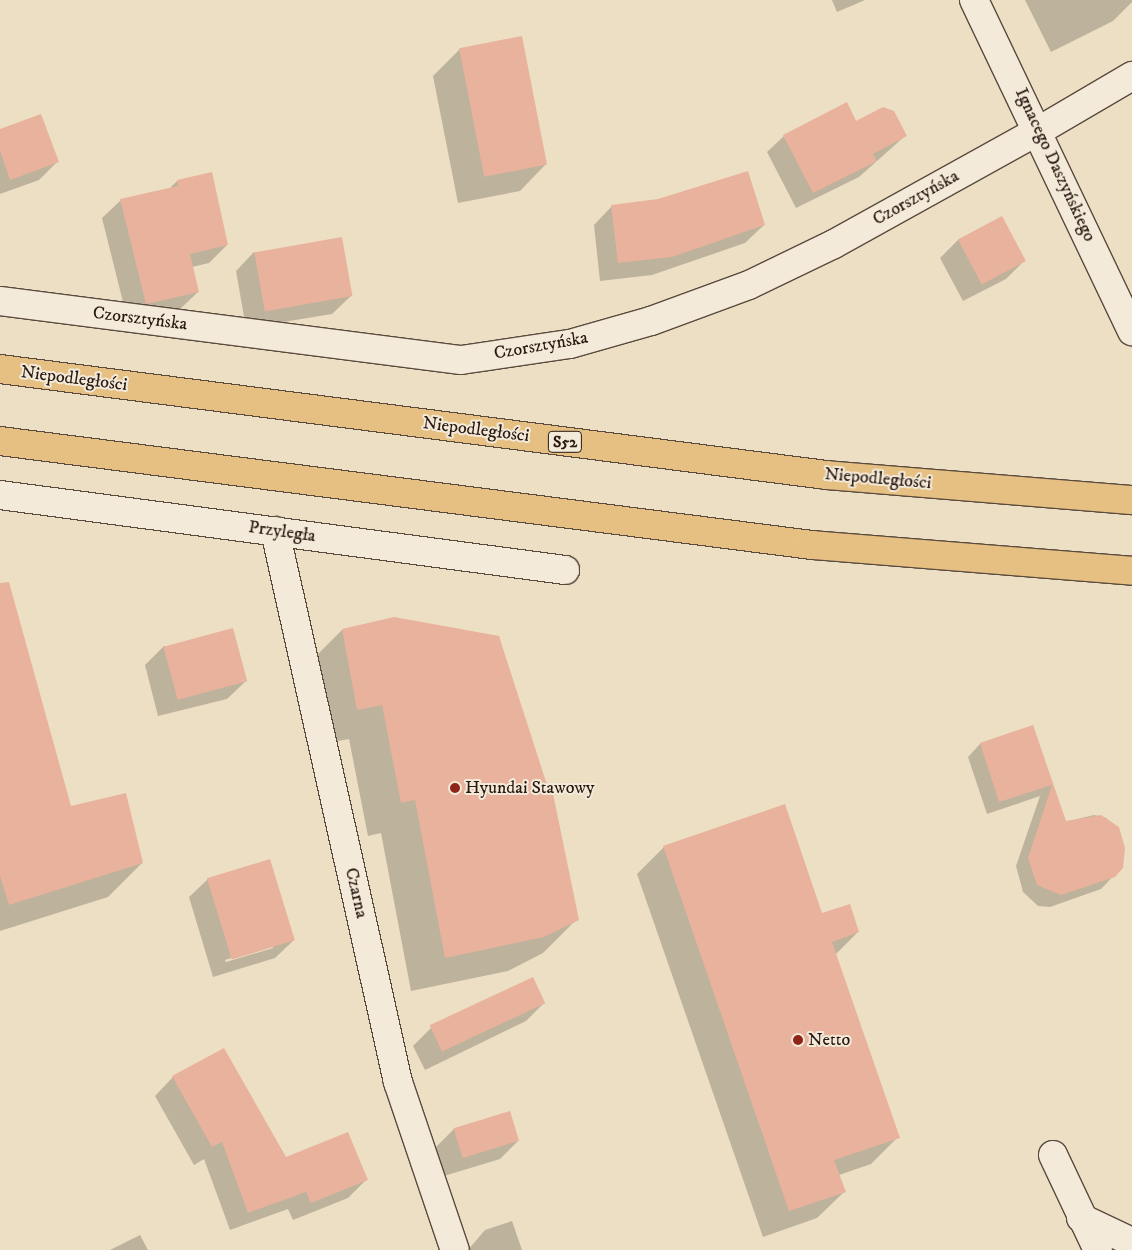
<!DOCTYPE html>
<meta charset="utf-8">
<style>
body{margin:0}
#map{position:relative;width:1132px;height:1250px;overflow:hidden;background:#eddfc4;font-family:"IM FELL DW Pica",serif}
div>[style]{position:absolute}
.shadow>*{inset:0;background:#0003}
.building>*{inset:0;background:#e8b29c;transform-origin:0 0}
.roads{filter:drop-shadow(1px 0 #5a4a3e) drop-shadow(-1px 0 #5a4a3e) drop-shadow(0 1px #5a4a3e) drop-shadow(0 -1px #5a4a3e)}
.street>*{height:28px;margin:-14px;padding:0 14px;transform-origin:14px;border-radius:14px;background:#f3ead9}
.secondary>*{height:28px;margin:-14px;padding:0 14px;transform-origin:14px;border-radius:14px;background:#f3ead9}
.highway>*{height:28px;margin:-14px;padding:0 14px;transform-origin:14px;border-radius:14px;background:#e6c082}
.dots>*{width:14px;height:14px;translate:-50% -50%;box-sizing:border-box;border:2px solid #f3ead9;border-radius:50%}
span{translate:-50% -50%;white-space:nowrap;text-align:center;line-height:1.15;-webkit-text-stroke:4px #f3ead9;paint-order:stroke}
.shield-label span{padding:1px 4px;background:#f3ead9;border:1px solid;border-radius:4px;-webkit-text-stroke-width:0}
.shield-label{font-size:16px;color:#291811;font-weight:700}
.street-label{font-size:18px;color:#291811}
.poi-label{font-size:18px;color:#291811}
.left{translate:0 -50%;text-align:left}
</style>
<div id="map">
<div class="shadow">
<div style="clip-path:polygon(832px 0,865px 0,837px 12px)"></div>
<div style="clip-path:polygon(1025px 0,1132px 0,1132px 2px,1113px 21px,1051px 52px)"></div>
<div style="clip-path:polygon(460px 49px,546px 164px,520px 191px,458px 203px,433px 76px)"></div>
<div style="clip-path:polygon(856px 122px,905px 136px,859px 177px,796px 208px,767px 152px,784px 136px)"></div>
<div style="clip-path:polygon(0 130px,57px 162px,39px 180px,0 194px)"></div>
<div style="clip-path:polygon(177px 181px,227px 245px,209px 263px,192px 267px,198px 292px,179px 310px,128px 322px,102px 218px,121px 200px,169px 189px)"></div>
<div style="clip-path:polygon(659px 201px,764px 225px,745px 243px,652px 275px,600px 281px,594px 225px,612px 206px)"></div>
<div style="clip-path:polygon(1002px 218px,1024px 261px,1006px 279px,963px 301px,940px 258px,958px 240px)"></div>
<div style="clip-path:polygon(254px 252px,351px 296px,332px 314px,246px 328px,236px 271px)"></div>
<div style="clip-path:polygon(342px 630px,577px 919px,543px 953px,508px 971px,411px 991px,381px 833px,368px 836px,349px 739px,323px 744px,308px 664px)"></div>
<div style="clip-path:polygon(0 637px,70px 807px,142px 863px,108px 897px,0 931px)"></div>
<div style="clip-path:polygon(164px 646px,246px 681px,227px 699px,158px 716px,145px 665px)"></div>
<div style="clip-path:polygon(1033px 727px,1065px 822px,1094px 815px,1106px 818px,1118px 828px,1124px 854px,1122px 867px,1101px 889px,1050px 907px,1038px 906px,1023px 892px,1016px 866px,1040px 796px,987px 814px,968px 757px,980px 744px)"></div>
<div style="clip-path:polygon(664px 847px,858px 932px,835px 955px,898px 1137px,871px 1164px,839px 1175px,844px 1192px,817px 1218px,763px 1237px,637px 874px)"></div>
<div style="clip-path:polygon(evenodd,208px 879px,294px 940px,275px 958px,213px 977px,189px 897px,208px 879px,273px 945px,273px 948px,226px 962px,225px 960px,273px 945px)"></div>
<div style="clip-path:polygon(544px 1003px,526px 1021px,425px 1070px,413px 1046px,431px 1028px)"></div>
<div style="clip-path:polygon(173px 1077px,285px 1159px,366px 1180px,348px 1198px,293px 1220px,288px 1209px,230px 1230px,204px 1159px,194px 1165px,155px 1096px)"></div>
<div style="clip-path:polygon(454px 1129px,518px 1141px,500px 1159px,444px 1176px,435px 1148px)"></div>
<div style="clip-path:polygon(512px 1221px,522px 1250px,468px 1250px,485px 1230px)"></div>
<div style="clip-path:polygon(140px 1235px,148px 1250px,110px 1250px)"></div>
</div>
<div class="building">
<div style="left:522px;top:36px;width:131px;height:64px;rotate:79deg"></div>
<div style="clip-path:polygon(847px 102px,856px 121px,883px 107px,894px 111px,907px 136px,873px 154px,877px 161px,813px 193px,783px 135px)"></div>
<div style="clip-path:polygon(41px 114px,59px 162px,10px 180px,0 151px,0 129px)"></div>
<div style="clip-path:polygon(748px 171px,765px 225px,672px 257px,618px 263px,611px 205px,658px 199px)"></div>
<div style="clip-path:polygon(212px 172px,228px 245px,190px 254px,199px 292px,146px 304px,120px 199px,178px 186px,177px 180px)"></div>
<div style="left:1002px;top:216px;width:51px;height:50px;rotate:62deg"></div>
<div style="left:342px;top:237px;width:60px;height:89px;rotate:80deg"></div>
<div style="clip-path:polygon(9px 582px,71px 806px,126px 793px,143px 863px,9px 905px,0 876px,0 583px)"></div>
<div style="clip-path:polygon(394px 617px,499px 636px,547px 785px,551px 784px,579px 920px,544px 937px,445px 958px,415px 800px,401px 803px,382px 705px,357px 710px,342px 629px)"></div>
<div style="left:233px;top:628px;width:55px;height:72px;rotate:75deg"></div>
<div style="clip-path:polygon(1033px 725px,1066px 821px,1101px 815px,1119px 827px,1125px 848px,1123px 868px,1115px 877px,1061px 895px,1037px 885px,1028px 858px,1052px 785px,999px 802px,980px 743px)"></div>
<div style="clip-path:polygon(785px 804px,822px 913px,850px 904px,859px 932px,832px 942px,900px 1138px,834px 1160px,846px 1192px,789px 1211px,663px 846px)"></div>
<div style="left:270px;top:859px;width:85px;height:66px;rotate:73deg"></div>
<div style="left:533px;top:977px;width:29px;height:114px;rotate:65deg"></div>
<div style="clip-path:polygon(224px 1048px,286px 1157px,348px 1132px,368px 1180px,311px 1203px,306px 1192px,248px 1213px,222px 1142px,212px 1147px,172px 1076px)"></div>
<div style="left:510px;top:1111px;width:31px;height:59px;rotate:73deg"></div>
</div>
<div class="roads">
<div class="street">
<div style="left:0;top:301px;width:465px;rotate:7.3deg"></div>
<div style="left:461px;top:360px;width:110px;rotate:-8.4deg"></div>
<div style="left:570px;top:344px;width:84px;rotate:-15.9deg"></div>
<div style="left:651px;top:321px;width:104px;rotate:-20.2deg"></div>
<div style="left:749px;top:285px;width:94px;rotate:-25.8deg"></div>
<div style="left:834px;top:244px;width:235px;rotate:-29deg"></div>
<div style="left:0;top:495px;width:570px;rotate:7.56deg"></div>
<div style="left:275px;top:531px;width:565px;rotate:77.42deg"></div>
<div style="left:398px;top:1082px;width:177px;rotate:71.3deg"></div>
<div style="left:1053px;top:1155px;width:105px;rotate:64.7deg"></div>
<div style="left:1081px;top:1218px;width:56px;rotate:25.2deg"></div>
</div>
<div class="secondary">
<div style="left:974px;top:0;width:367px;rotate:64.5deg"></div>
<div style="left:1040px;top:130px;width:107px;rotate:-30.4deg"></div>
</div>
<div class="highway">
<div style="left:0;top:369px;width:833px;rotate:7.31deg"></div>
<div style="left:826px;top:475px;width:307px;rotate:4.7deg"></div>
<div style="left:0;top:441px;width:819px;rotate:7.3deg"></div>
<div style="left:812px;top:545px;width:321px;rotate:4.6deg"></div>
</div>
</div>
<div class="dots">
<div style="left:455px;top:788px;background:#8f2418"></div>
<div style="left:798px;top:1040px;background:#8f2418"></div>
</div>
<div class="shield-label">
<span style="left:565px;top:442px">S52</span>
</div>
<div class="street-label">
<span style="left:1055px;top:165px;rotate:65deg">Ignacego Daszyńskiego</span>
<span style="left:916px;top:198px;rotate:-29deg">Czorsztyńska</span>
<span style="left:140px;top:319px;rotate:7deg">Czorsztyńska</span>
<span style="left:541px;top:346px;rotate:-10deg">Czorsztyńska</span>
<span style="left:74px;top:379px;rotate:7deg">Niepodległości</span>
<span style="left:476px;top:430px;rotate:7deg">Niepodległości</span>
<span style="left:878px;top:479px;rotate:5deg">Niepodległości</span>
<span style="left:282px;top:532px;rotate:8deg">Przyległa</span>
<span style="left:356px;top:893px;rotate:77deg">Czarna</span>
</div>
<div class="poi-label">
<span class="left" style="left:465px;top:788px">Hyundai Stawowy</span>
<span class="left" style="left:808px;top:1040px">Netto</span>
</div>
</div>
